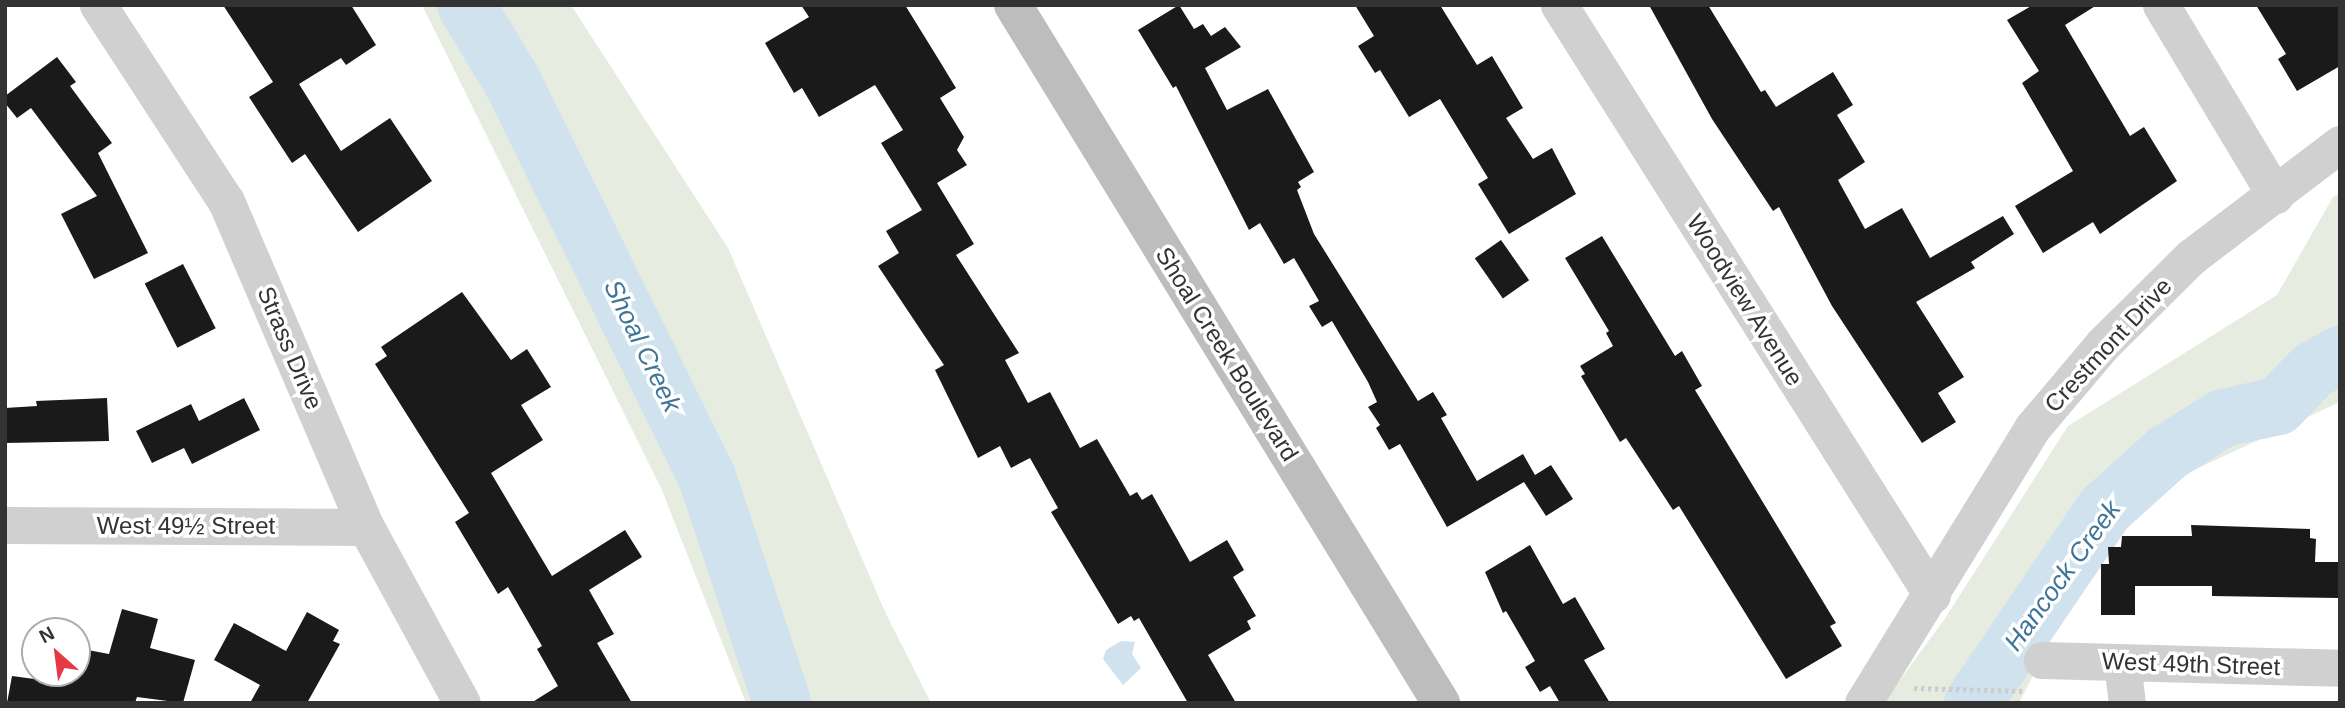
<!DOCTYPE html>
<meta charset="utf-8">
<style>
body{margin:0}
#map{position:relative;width:2345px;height:708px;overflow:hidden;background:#fff;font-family:Helvetica,sans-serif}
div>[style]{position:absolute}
.green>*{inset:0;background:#e6ecdf}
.water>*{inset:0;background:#cfe2ee}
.river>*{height:58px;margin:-29px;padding:0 29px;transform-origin:29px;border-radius:29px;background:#cfe2ee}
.building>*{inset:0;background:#1a1a1a;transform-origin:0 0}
.path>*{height:4.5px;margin-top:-2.25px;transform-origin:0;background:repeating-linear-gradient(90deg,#cdcdcd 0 3.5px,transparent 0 7px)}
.street>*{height:37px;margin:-18.5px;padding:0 18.5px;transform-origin:18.5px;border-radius:18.5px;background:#d0d0d0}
.secondary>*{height:38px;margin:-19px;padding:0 19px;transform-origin:19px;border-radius:19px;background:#bdbdbd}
span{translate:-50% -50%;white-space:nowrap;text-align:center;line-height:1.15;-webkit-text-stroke:7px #fff;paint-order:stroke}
.street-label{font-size:24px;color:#333}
.water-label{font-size:26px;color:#3f7597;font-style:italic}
.frame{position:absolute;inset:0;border:7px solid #333;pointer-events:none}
.north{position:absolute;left:21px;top:617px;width:70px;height:70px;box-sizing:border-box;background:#fff;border:2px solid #adadad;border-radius:50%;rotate:332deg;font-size:19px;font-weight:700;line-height:28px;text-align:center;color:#333}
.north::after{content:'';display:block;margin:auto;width:24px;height:32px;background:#e63946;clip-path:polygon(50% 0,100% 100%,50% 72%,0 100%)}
</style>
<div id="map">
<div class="green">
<div style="clip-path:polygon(422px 5px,571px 5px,728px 248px,886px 614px,931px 703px,746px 703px,661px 488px)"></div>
<div style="clip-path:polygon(2340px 194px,2340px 402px,2168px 482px,2096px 552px,2019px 703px,1883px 703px,1944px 620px,2068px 426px,2277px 295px,2333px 197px)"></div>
</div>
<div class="water">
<div style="clip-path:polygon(1121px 641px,1135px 642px,1132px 654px,1141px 668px,1123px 685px,1103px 659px,1106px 650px)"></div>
</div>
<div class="river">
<div style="left:466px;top:5px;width:89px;rotate:58.8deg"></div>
<div style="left:512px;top:81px;width:441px;rotate:63.8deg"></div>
<div style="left:707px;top:477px;width:238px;rotate:71.6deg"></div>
<div style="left:1973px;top:703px;width:235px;rotate:-55.8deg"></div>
<div style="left:2105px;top:509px;width:84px;rotate:-42.1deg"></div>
<div style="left:2167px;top:453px;width:66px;rotate:-32deg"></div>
<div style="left:2223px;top:418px;width:56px;rotate:-12.3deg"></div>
<div style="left:2278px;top:406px;width:50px;rotate:-45.8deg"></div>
<div style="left:2313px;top:370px;width:31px;rotate:-29deg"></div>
</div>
<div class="building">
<div style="clip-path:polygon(223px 5px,351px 5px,376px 45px,346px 65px,341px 58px,299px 84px,341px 151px,390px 118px,432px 181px,358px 232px,305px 154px,292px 163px,249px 97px,273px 82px)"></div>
<div style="clip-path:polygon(801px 5px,905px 5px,939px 60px,956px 88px,940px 98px,964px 137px,957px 150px,967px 165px,937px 183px,974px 244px,956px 255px,1019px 353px,1005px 360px,1028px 403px,1050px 392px,1080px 448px,1097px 439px,1130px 496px,1137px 492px,1142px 500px,1152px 494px,1190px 562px,1227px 540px,1244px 570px,1233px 577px,1256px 616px,1247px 621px,1251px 629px,1208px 655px,1236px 703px,1188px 703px,1139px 618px,1134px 621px,1131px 616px,1118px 624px,1051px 512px,1058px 508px,1030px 458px,1011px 468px,1000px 446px,978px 458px,935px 370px,944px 365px,878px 266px,899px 253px,886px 231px,922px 210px,881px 143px,903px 130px,875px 85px,819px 117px,802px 88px,794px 93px,765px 43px,809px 17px)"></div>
<div style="clip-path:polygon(1179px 5px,1194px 29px,1203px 24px,1211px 36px,1225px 27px,1241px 47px,1205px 68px,1227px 110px,1268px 89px,1314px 172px,1298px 182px,1301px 187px,1297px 190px,1314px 234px,1418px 401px,1433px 392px,1447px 415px,1441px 418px,1477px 481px,1523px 454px,1535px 475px,1551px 465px,1573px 499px,1546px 516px,1524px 482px,1447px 527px,1400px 444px,1389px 450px,1376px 428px,1380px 425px,1368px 407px,1377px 402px,1368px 382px,1332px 321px,1322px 327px,1309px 306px,1319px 301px,1294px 258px,1284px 264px,1260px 223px,1249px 230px,1176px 86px,1173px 88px,1138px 30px)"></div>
<div style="clip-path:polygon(1355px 5px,1440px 5px,1477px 65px,1492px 56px,1523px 108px,1506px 118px,1533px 159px,1552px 148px,1576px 194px,1509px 234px,1478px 184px,1488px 178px,1440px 99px,1409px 117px,1380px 70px,1375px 73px,1358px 46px,1374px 36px)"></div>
<div style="clip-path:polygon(1649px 5px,1708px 5px,1761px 92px,1765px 90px,1776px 107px,1833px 72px,1853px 105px,1837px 115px,1865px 162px,1838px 180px,1865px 229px,1902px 208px,1930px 258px,2003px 216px,2014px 234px,1971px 262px,1975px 268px,1916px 302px,1964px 377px,1938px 393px,1956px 422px,1922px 443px,1832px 306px,1779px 207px,1773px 211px,1712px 119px)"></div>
<div style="clip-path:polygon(2033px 5px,2097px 5px,2065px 25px,2130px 136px,2144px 127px,2177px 181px,2100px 234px,2093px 222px,2043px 253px,2015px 206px,2073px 171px,2022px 83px,2039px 71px,2007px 20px)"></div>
<div style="clip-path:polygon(2256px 5px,2340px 5px,2340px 66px,2297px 91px,2278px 59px,2286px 54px)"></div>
<div style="clip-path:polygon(57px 57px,76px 82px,70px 86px,112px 143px,98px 153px,148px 253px,94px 279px,61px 214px,97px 196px,31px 108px,17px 118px,5px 103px,5px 96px)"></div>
<div style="clip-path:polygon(1602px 236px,1675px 356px,1682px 351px,1702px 386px,1695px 390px,1836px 623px,1830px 626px,1842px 646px,1786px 679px,1679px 506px,1673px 510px,1626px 438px,1620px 442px,1581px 376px,1585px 374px,1580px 366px,1613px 346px,1606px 333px,1609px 331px,1565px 258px)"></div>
<div style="left:1501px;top:240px;width:49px;height:32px;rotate:55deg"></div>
<div style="left:183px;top:264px;width:72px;height:43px;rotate:63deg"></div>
<div style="clip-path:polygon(462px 292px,511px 360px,527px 349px,551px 387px,521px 405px,543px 440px,491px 473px,552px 576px,625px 530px,642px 557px,589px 590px,614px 634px,597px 643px,632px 703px,531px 703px,558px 686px,537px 649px,542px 646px,508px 587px,498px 594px,455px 522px,469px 513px,375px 364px,387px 356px,381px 347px)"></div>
<div style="clip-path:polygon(107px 398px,109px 441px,5px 443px,5px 408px,37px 406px,36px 401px)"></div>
<div style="clip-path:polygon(244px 398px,260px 430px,192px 464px,184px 448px,152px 463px,136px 431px,191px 404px,199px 421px)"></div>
<div style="clip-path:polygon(2191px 525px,2310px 529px,2310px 538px,2316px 539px,2315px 562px,2340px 562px,2340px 598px,2212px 596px,2212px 586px,2135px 586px,2135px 615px,2101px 615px,2101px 564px,2109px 564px,2108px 547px,2121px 547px,2122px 536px,2192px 536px)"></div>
<div style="clip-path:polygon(1530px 545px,1563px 604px,1575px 597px,1605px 649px,1584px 660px,1610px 703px,1560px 703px,1550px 686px,1540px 692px,1525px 667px,1535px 661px,1506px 611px,1503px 613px,1485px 572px)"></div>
<div style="clip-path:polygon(122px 609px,158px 619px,150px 648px,195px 660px,183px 703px,137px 697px,135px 703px,7px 703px,12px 676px,42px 680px,43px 673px,77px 673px,77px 648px,109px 654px)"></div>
<div style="clip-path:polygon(307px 612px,339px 630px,333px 641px,340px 644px,307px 703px,250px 703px,260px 685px,214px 660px,234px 623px,286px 651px)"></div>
</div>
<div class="path">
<div style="left:1914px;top:688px;width:110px;rotate:1.6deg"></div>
</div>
<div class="street">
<div style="left:98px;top:5px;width:234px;rotate:56.9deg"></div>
<div style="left:226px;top:201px;width:355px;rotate:66.8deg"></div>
<div style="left:366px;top:527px;width:200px;rotate:61.4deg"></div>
<div style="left:1559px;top:5px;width:698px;rotate:57.7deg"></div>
<div style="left:2161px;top:5px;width:222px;rotate:59deg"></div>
<div style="left:5px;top:525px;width:361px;rotate:0.3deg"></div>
<div style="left:2042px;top:660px;width:298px;rotate:1.5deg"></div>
<div style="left:2122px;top:663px;width:40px;rotate:82.9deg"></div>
<div style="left:1863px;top:703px;width:323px;rotate:-58.4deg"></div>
<div style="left:2032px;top:428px;width:110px;rotate:-49.8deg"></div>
<div style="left:2103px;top:344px;width:124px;rotate:-44.7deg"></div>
<div style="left:2191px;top:257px;width:187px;rotate:-37.2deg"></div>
</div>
<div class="secondary">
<div style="left:1013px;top:5px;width:819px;rotate:58.48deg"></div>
</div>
<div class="street-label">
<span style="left:1745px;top:300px;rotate:58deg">Woodview Avenue</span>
<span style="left:2108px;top:345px;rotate:-47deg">Crestmont Drive</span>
<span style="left:290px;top:348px;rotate:67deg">Strass Drive</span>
<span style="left:1227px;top:354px;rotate:58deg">Shoal Creek Boulevard</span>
<span style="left:186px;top:526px">West 49½ Street</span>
<span style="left:2191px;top:664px;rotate:2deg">West 49th Street</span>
</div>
<div class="water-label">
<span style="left:642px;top:346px;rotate:64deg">Shoal Creek</span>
<span style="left:2063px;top:576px;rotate:-54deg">Hancock Creek</span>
</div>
<div class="frame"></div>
<div class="north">N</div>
</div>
